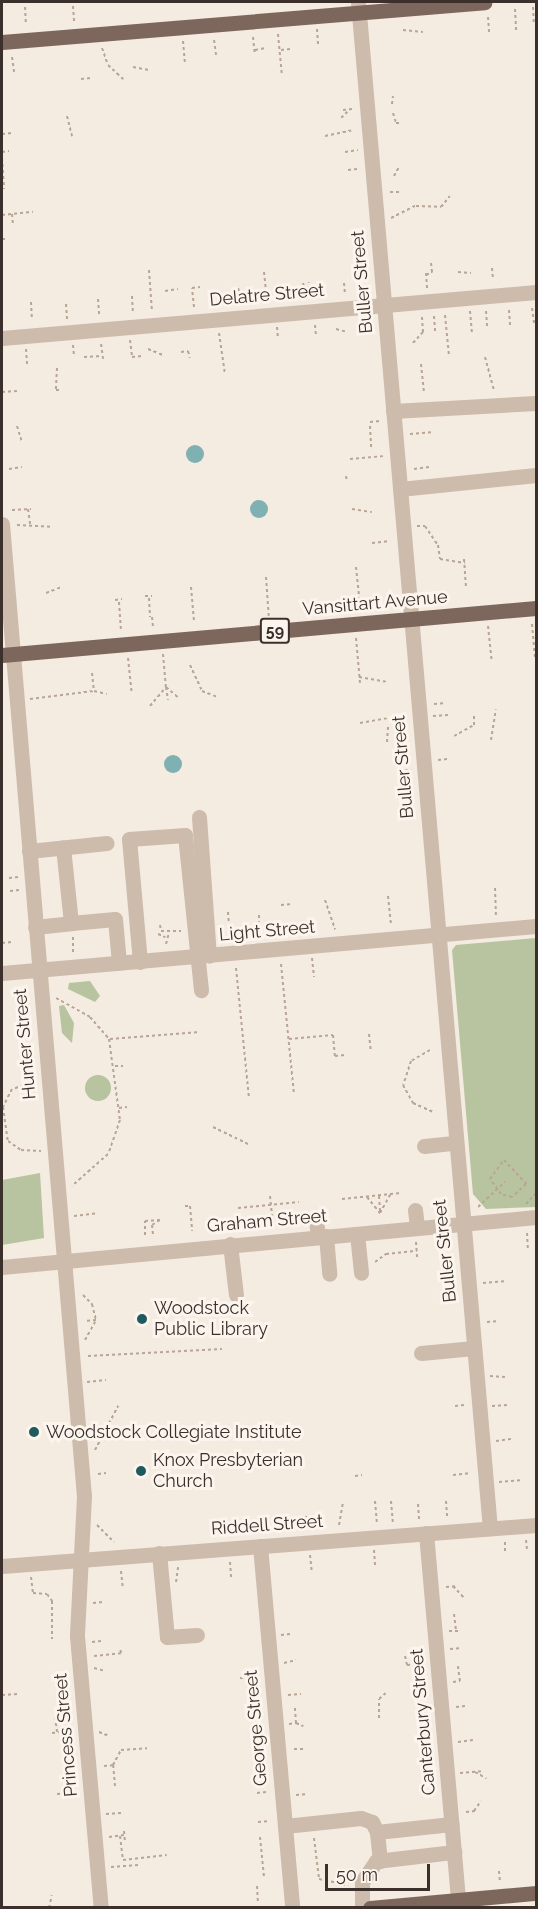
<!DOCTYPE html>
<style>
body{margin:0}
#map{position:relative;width:538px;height:1909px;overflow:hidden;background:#f4ebe1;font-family:Raleway,sans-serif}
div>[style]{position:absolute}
.green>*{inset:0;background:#b8c4a0}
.round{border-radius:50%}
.water>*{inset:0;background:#7fb0b2}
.path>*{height:2px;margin-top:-1px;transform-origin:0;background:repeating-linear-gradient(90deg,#b9a596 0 3px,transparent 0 6px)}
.minor>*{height:15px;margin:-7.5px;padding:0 7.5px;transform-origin:7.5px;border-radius:7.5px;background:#cdbbac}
.major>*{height:15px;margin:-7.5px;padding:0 7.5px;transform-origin:7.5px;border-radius:7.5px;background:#7d675c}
.dots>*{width:16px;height:16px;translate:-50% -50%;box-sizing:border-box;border:3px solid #fbf5ee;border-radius:50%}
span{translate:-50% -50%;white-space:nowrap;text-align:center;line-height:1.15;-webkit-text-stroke:6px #fbf5ee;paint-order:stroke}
.shield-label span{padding:2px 4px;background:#fbf5ee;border:2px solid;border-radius:4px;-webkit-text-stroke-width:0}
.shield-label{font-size:16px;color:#3b302b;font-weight:700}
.street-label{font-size:18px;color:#3b302b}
.poi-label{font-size:18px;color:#3b302b}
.left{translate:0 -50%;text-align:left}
.frame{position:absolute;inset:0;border:3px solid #3b302b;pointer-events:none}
.scale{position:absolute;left:325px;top:1864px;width:105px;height:27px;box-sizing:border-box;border:3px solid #3b302b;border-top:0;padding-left:8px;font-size:18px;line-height:21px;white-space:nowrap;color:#3b302b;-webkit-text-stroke:4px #fbf5ee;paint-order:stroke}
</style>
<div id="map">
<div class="green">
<div style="clip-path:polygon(536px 938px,536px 1207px,486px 1209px,473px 1194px,452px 950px,456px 945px)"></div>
<div style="clip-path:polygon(90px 981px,100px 996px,95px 1002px,68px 989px,69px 983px)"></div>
<div style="clip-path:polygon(64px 1005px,74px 1023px,72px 1043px,62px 1033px,59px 1006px)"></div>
<div class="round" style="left:85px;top:1075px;width:26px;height:26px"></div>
<div style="clip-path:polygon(40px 1173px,44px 1238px,2px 1245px,2px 1180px)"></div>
</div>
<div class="water">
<div class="round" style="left:186px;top:445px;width:18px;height:18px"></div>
<div class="round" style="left:250px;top:500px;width:18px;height:18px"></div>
<div class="round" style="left:164px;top:755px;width:18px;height:18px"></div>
</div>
<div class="path">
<div style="left:73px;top:6px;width:15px;rotate:86deg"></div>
<div style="left:25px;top:7px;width:18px;rotate:87deg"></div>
<div style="left:533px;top:7px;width:18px;rotate:87deg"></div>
<div style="left:515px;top:9px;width:22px;rotate:87deg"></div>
<div style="left:488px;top:17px;width:16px;rotate:86deg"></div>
<div style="left:317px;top:29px;width:15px;rotate:86deg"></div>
<div style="left:403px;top:30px;width:20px;rotate:6deg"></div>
<div style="left:278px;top:34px;width:42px;rotate:84.6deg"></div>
<div style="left:253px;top:37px;width:18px;rotate:84deg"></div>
<div style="left:214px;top:40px;width:15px;rotate:82deg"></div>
<div style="left:183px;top:41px;width:21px;rotate:85deg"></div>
<div style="left:102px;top:48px;width:18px;rotate:71deg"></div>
<div style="left:108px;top:65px;width:21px;rotate:43deg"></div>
<div style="left:255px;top:50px;width:11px;rotate:-10deg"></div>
<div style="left:281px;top:50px;width:9px;rotate:-6deg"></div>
<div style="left:12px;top:57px;width:15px;rotate:82deg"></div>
<div style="left:133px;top:67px;width:16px;rotate:11deg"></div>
<div style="left:81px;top:79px;width:10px;rotate:-6deg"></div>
<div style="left:392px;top:104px;width:8px;rotate:-83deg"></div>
<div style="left:343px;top:110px;width:9px;rotate:-6deg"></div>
<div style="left:393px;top:113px;width:10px;rotate:73deg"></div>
<div style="left:396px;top:123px;width:5px"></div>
<div style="left:67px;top:116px;width:21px;rotate:76deg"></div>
<div style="left:341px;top:118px;width:10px;rotate:-45deg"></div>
<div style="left:2px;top:134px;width:10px;rotate:-6deg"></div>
<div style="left:325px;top:136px;width:29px;rotate:-12deg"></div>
<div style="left:2px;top:152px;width:7px;rotate:-8deg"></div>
<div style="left:345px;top:152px;width:13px;rotate:-9deg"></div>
<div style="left:2px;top:158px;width:31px;rotate:86deg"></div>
<div style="left:348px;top:170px;width:9px;rotate:-6deg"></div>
<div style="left:394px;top:176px;width:10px;rotate:-61deg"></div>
<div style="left:390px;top:192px;width:9px"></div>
<div style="left:416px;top:206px;width:25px;rotate:2deg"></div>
<div style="left:441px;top:207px;width:14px;rotate:-51deg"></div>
<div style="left:12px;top:214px;width:11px;rotate:85deg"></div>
<div style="left:2px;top:215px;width:31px;rotate:-6deg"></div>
<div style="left:391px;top:218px;width:28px;rotate:-27deg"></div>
<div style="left:2px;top:239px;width:5px"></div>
<div style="left:354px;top:247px;width:12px;rotate:-9deg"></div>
<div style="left:536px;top:265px;width:11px;rotate:90deg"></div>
<div style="left:492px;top:268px;width:12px;rotate:85deg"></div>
<div style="left:149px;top:270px;width:42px;rotate:85.9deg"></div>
<div style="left:264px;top:272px;width:30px;rotate:84deg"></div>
<div style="left:458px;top:272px;width:13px;rotate:4deg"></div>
<div style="left:426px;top:273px;width:15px;rotate:86deg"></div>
<div style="left:426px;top:275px;width:7px;rotate:-27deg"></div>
<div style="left:432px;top:272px;width:10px;rotate:-96deg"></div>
<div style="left:303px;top:283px;width:15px;rotate:74deg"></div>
<div style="left:344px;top:283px;width:12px;rotate:85deg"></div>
<div style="left:238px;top:288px;width:6px;rotate:72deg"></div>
<div style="left:240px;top:294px;width:12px"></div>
<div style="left:307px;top:289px;width:7px;rotate:-74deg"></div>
<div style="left:165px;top:291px;width:13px;rotate:-9deg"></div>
<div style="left:132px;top:296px;width:18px;rotate:87deg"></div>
<div style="left:98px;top:299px;width:15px;rotate:86deg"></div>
<div style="left:31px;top:302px;width:18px;rotate:87deg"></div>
<div style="left:66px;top:304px;width:15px;rotate:86deg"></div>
<div style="left:236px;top:304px;width:12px;rotate:-76deg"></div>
<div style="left:194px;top:307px;width:19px;rotate:-96deg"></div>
<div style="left:192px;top:288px;width:8px;rotate:-7deg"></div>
<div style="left:532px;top:308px;width:15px;rotate:82deg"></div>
<div style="left:509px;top:310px;width:15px;rotate:86deg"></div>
<div style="left:470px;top:311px;width:22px;rotate:85deg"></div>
<div style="left:486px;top:311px;width:16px;rotate:86deg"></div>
<div style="left:445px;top:315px;width:41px;rotate:84.4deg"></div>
<div style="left:434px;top:316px;width:15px;rotate:86deg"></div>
<div style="left:315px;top:325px;width:12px;rotate:85deg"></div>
<div style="left:277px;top:327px;width:12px;rotate:85deg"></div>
<div style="left:336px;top:329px;width:11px;rotate:15deg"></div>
<div style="left:219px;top:333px;width:41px;rotate:81.7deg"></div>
<div style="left:130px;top:340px;width:17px;rotate:83deg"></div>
<div style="left:132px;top:357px;width:10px;rotate:-6deg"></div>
<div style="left:413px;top:343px;width:15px;rotate:-48deg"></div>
<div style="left:423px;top:332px;width:15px;rotate:-94deg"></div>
<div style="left:101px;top:344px;width:15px;rotate:82deg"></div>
<div style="left:73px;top:345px;width:12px;rotate:85deg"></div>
<div style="left:26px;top:349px;width:16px;rotate:86deg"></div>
<div style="left:148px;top:349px;width:16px;rotate:22deg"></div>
<div style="left:181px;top:352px;width:7px;rotate:-8deg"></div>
<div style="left:188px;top:351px;width:7px;rotate:74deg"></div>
<div style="left:84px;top:357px;width:18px;rotate:-3deg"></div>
<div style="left:485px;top:357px;width:35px;rotate:75deg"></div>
<div style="left:421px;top:364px;width:30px;rotate:84deg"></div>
<div style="left:57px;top:368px;width:22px;rotate:93deg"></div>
<div style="left:56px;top:390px;width:6px"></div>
<div style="left:2px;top:392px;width:15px;rotate:-4deg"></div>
<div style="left:370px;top:422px;width:10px;rotate:-6deg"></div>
<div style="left:17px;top:426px;width:17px;rotate:73deg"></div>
<div style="left:370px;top:426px;width:22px;rotate:87deg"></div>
<div style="left:410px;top:434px;width:21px;rotate:-5deg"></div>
<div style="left:350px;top:459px;width:33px;rotate:-5deg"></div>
<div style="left:9px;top:469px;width:13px;rotate:-9deg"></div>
<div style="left:414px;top:469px;width:15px;rotate:-8deg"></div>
<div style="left:346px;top:476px;width:6px;rotate:81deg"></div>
<div style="left:28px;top:509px;width:15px;rotate:82deg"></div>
<div style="left:352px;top:509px;width:20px;rotate:9deg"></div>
<div style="left:12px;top:510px;width:19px;rotate:-3deg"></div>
<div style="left:17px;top:525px;width:35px;rotate:3deg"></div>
<div style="left:417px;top:526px;width:8px"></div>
<div style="left:425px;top:526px;width:23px;rotate:56deg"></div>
<div style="left:438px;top:545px;width:14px;rotate:82deg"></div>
<div style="left:440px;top:559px;width:25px;rotate:9deg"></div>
<div style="left:372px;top:543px;width:18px;rotate:-6deg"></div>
<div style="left:464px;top:559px;width:30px;rotate:86deg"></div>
<div style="left:356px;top:567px;width:31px;rotate:84deg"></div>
<div style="left:266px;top:577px;width:39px;rotate:86deg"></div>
<div style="left:191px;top:587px;width:36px;rotate:85deg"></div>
<div style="left:46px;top:593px;width:17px;rotate:-21deg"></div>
<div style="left:145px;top:596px;width:7px"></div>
<div style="left:149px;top:598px;width:19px;rotate:87deg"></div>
<div style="left:115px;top:600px;width:7px;rotate:-8deg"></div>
<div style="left:119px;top:602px;width:27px;rotate:86deg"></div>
<div style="left:152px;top:617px;width:9px;rotate:84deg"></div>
<div style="left:532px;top:624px;width:33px;rotate:85deg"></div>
<div style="left:488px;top:626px;width:36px;rotate:84deg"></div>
<div style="left:356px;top:638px;width:45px;rotate:84.9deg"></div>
<div style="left:163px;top:654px;width:33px;rotate:85deg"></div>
<div style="left:166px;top:687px;width:18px;rotate:41deg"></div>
<div style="left:128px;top:658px;width:36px;rotate:84deg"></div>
<div style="left:190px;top:665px;width:29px;rotate:65deg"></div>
<div style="left:202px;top:691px;width:17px;rotate:21deg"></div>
<div style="left:92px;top:673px;width:18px;rotate:84deg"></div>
<div style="left:94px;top:691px;width:13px;rotate:13deg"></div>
<div style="left:359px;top:677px;width:29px;rotate:10deg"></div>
<div style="left:166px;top:687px;width:13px;rotate:81deg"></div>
<div style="left:30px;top:699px;width:64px;rotate:-7.1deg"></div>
<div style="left:434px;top:704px;width:12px;rotate:-5deg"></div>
<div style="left:150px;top:706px;width:25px;rotate:-50deg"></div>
<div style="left:433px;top:716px;width:15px;rotate:-4deg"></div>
<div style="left:360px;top:723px;width:28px;rotate:-10deg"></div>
<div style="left:454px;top:736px;width:23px;rotate:-29deg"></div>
<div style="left:474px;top:725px;width:11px;rotate:-90deg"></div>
<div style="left:491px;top:740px;width:31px;rotate:-81deg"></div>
<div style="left:387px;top:742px;width:15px;rotate:-86deg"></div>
<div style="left:438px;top:760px;width:9px;rotate:-6deg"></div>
<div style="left:399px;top:771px;width:13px;rotate:-4deg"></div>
<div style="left:9px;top:878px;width:9px;rotate:-6deg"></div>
<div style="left:495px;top:888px;width:27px;rotate:88deg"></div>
<div style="left:10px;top:891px;width:9px;rotate:-6deg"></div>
<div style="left:536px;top:893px;width:14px;rotate:90deg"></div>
<div style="left:388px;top:896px;width:30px;rotate:84deg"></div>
<div style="left:325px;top:900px;width:31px;rotate:71deg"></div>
<div style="left:281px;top:905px;width:11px;rotate:-5deg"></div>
<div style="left:228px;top:912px;width:27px;rotate:86deg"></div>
<div style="left:160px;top:925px;width:6px;rotate:81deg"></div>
<div style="left:161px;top:931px;width:20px"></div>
<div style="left:158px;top:934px;width:8px;rotate:23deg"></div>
<div style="left:259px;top:936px;width:24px;rotate:-90deg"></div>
<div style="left:73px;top:937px;width:15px;rotate:90deg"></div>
<div style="left:2px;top:943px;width:10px;rotate:-6deg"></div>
<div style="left:166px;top:944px;width:11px;rotate:-75deg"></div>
<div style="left:312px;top:958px;width:19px;rotate:84deg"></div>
<div style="left:281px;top:964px;width:131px;rotate:84.3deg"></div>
<div style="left:236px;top:968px;width:131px;rotate:84.3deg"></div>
<div style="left:56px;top:998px;width:39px;rotate:29deg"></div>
<div style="left:90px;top:1017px;width:29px;rotate:49deg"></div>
<div style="left:109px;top:1039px;width:82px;rotate:82.3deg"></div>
<div style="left:120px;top:1120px;width:36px;rotate:109deg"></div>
<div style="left:108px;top:1154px;width:48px;rotate:138.4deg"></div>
<div style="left:369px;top:1034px;width:18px;rotate:84deg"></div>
<div style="left:110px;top:1039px;width:90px;rotate:-4.4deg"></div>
<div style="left:289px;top:1039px;width:44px;rotate:-5.2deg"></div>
<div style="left:333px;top:1035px;width:21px;rotate:85deg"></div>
<div style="left:335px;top:1056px;width:10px;rotate:-6deg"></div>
<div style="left:430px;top:1050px;width:22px;rotate:150deg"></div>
<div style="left:411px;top:1061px;width:25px;rotate:108deg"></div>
<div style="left:403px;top:1085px;width:21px;rotate:61deg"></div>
<div style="left:413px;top:1103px;width:24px;rotate:24deg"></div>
<div style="left:115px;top:1066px;width:8px"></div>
<div style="left:35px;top:1082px;width:24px;rotate:163deg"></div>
<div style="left:12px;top:1089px;width:20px;rotate:117deg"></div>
<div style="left:3px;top:1107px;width:34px;rotate:82deg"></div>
<div style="left:8px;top:1141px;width:16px;rotate:35deg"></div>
<div style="left:21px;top:1150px;width:20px;rotate:3deg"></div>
<div style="left:119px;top:1108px;width:8px;rotate:-7deg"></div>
<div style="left:213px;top:1127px;width:41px;rotate:25.9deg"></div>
<div style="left:504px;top:1160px;width:33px;rotate:47deg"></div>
<div style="left:526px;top:1184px;width:19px;rotate:137deg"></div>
<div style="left:512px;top:1197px;width:11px;rotate:-165deg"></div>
<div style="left:501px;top:1194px;width:19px;rotate:-126deg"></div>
<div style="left:490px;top:1179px;width:24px;rotate:-54deg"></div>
<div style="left:270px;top:1196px;width:27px;rotate:84deg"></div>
<div style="left:379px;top:1196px;width:15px;rotate:86deg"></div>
<div style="left:367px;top:1197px;width:21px;rotate:51deg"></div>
<div style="left:342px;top:1199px;width:59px;rotate:-5.8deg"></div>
<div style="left:526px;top:1204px;width:15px;rotate:-48deg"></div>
<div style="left:185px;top:1206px;width:5px"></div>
<div style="left:190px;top:1206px;width:25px;rotate:85deg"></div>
<div style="left:478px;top:1207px;width:37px;rotate:-43deg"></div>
<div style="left:238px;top:1208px;width:61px;rotate:-5.6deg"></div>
<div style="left:380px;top:1213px;width:21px;rotate:-61deg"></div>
<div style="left:74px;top:1216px;width:23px;rotate:-7deg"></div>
<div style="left:527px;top:1233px;width:18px;rotate:87deg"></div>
<div style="left:145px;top:1235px;width:14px;rotate:-90deg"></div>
<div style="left:145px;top:1221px;width:15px;rotate:-4deg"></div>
<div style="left:160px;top:1220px;width:9px;rotate:148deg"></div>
<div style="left:152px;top:1225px;width:10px;rotate:84deg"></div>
<div style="left:416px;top:1242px;width:15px;rotate:86deg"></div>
<div style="left:375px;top:1262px;width:14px;rotate:-36deg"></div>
<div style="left:386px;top:1254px;width:31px;rotate:-6deg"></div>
<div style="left:483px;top:1283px;width:24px;rotate:-5deg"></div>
<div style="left:83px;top:1295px;width:13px;rotate:45deg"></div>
<div style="left:92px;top:1304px;width:16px;rotate:76deg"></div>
<div style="left:96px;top:1320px;width:12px;rotate:175deg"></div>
<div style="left:487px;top:1322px;width:12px;rotate:-5deg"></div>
<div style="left:85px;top:1340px;width:23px;rotate:-61deg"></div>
<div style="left:88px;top:1356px;width:134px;rotate:-3deg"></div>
<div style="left:490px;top:1376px;width:15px;rotate:4deg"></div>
<div style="left:87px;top:1382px;width:19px;rotate:-6deg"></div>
<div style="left:455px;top:1406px;width:9px;rotate:-6deg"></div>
<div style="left:492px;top:1406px;width:15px;rotate:-4deg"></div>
<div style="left:496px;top:1441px;width:15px;rotate:-8deg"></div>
<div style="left:95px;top:1450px;width:50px;rotate:-62.4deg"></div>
<div style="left:98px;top:1474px;width:8px;rotate:-7deg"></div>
<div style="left:453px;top:1475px;width:18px;rotate:-6deg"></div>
<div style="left:355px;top:1476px;width:7px;rotate:-8deg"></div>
<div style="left:499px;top:1482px;width:21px;rotate:-5deg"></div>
<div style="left:375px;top:1501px;width:21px;rotate:85deg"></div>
<div style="left:391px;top:1501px;width:21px;rotate:85deg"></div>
<div style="left:446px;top:1501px;width:15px;rotate:86deg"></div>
<div style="left:418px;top:1504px;width:15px;rotate:86deg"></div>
<div style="left:306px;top:1516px;width:12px;rotate:85deg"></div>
<div style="left:274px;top:1519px;width:12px;rotate:85deg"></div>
<div style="left:97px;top:1525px;width:24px;rotate:45deg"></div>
<div style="left:339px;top:1525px;width:23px;rotate:-80deg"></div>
<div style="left:526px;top:1540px;width:9px;rotate:84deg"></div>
<div style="left:505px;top:1542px;width:9px;rotate:90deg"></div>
<div style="left:374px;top:1550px;width:16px;rotate:86deg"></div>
<div style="left:310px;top:1555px;width:18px;rotate:84deg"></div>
<div style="left:230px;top:1562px;width:15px;rotate:86deg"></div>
<div style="left:121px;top:1571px;width:18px;rotate:84deg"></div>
<div style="left:31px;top:1577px;width:17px;rotate:83deg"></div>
<div style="left:176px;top:1582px;width:15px;rotate:-82deg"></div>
<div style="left:453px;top:1586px;width:18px;rotate:47deg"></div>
<div style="left:446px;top:1587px;width:12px;rotate:-5deg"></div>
<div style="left:33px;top:1593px;width:14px;rotate:4deg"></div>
<div style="left:47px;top:1594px;width:9px;rotate:54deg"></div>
<div style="left:52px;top:1601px;width:38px;rotate:90deg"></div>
<div style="left:93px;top:1603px;width:10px;rotate:-6deg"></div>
<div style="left:454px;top:1614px;width:17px;rotate:83deg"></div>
<div style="left:449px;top:1631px;width:12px"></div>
<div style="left:281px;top:1635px;width:9px;rotate:-6deg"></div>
<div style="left:92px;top:1642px;width:9px;rotate:-6deg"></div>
<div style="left:450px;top:1649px;width:12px;rotate:-5deg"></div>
<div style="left:94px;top:1656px;width:27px;rotate:-6deg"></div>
<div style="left:121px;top:1653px;width:6px;rotate:-99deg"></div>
<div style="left:405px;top:1656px;width:9px;rotate:77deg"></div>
<div style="left:407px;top:1665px;width:17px;rotate:-3deg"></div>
<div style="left:284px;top:1663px;width:12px;rotate:-14deg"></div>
<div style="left:94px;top:1668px;width:11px;rotate:15deg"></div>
<div style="left:240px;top:1678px;width:18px;rotate:-3deg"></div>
<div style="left:453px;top:1682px;width:7px;rotate:-8deg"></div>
<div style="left:460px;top:1681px;width:15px;rotate:-98deg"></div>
<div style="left:2px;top:1695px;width:16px;rotate:-4deg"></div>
<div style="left:288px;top:1695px;width:13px;rotate:-4deg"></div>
<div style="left:456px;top:1707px;width:9px;rotate:-6deg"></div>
<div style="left:421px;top:1713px;width:8px;rotate:-97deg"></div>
<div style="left:420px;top:1705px;width:7px"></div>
<div style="left:55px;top:1717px;width:15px;rotate:82deg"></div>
<div style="left:379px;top:1718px;width:19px;rotate:-90deg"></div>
<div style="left:379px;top:1699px;width:9px;rotate:-41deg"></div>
<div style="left:296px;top:1723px;width:8px;rotate:23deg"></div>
<div style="left:289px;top:1724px;width:7px;rotate:-8deg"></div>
<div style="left:296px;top:1723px;width:16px;rotate:-94deg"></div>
<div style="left:424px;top:1728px;width:6px;rotate:39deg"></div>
<div style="left:99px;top:1732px;width:9px;rotate:21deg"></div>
<div style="left:52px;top:1733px;width:18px;rotate:-6deg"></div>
<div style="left:458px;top:1742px;width:15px;rotate:-8deg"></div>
<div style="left:294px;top:1749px;width:9px"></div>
<div style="left:104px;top:1766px;width:12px;rotate:-5deg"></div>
<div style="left:475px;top:1772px;width:13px;rotate:29deg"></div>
<div style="left:460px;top:1773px;width:21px;rotate:-5deg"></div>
<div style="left:422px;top:1775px;width:12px;rotate:-5deg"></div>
<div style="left:115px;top:1786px;width:21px;rotate:-95deg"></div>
<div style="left:113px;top:1765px;width:17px;rotate:-62deg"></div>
<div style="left:121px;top:1750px;width:26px;rotate:-4deg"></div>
<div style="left:257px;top:1793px;width:9px;rotate:-6deg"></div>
<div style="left:57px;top:1794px;width:21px;rotate:-5deg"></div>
<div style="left:296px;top:1795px;width:12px;rotate:-5deg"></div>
<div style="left:474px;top:1811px;width:12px;rotate:-55deg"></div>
<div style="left:466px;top:1812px;width:9px;rotate:-6deg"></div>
<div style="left:106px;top:1814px;width:15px;rotate:-4deg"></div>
<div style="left:258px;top:1822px;width:12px;rotate:-5deg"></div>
<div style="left:124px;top:1831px;width:12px;rotate:85deg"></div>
<div style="left:120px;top:1836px;width:24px;rotate:83deg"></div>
<div style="left:123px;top:1860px;width:44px;rotate:-6.5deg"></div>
<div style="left:109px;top:1837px;width:15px;rotate:-8deg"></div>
<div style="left:260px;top:1837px;width:40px;rotate:84.3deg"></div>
<div style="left:314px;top:1838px;width:41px;rotate:83deg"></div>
<div style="left:319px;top:1879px;width:30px;rotate:12deg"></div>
<div style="left:111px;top:1867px;width:27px;rotate:-4deg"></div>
<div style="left:499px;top:1871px;width:12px;rotate:85deg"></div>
<div style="left:257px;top:1886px;width:17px;rotate:87deg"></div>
<div style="left:49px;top:1908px;width:13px;rotate:-77deg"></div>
</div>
<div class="minor">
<div style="left:358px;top:2px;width:1532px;rotate:85.06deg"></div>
<div style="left:2px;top:338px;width:536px;rotate:-4.92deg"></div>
<div style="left:393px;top:411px;width:143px;rotate:-3.2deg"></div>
<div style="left:400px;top:489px;width:137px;rotate:-5.9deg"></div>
<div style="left:2px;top:524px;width:975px;rotate:85.18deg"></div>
<div style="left:84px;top:1496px;width:140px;rotate:92.9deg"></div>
<div style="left:77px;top:1636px;width:273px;rotate:85deg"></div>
<div style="left:199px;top:817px;width:139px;rotate:85.9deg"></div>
<div style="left:29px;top:851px;width:78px;rotate:-5.9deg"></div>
<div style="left:71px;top:923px;width:44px;rotate:-5.2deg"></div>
<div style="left:115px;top:919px;width:44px;rotate:84.8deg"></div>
<div style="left:35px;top:927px;width:36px;rotate:-6deg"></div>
<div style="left:71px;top:923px;width:76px;rotate:-96deg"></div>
<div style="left:140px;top:962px;width:123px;rotate:-95.1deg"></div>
<div style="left:129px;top:839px;width:56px;rotate:-4.1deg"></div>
<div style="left:185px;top:835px;width:156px;rotate:84.1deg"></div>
<div style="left:2px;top:973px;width:536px;rotate:-5.03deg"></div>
<div style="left:424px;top:1146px;width:30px;rotate:-6deg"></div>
<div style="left:415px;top:1210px;width:17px;rotate:83deg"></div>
<div style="left:316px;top:1219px;width:18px;rotate:84deg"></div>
<div style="left:357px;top:1234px;width:39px;rotate:84deg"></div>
<div style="left:326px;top:1236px;width:38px;rotate:85deg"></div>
<div style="left:230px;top:1244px;width:51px;rotate:83.3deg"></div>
<div style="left:2px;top:1267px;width:536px;rotate:-5.35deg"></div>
<div style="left:421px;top:1353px;width:53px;rotate:-5.4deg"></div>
<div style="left:426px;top:1533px;width:376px;rotate:85deg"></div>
<div style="left:260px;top:1546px;width:363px;rotate:84.9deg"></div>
<div style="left:159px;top:1553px;width:84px;rotate:84.6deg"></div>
<div style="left:167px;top:1637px;width:30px;rotate:-4deg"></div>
<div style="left:2px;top:1566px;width:536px;rotate:-4.39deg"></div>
<div style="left:285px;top:1826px;width:76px;rotate:-6deg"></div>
<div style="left:361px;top:1818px;width:12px;rotate:20deg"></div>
<div style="left:372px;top:1822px;width:11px;rotate:63deg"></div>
<div style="left:380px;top:1861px;width:29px;rotate:-96deg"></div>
<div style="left:377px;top:1832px;width:75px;rotate:-6.1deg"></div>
<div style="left:362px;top:1908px;width:26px;rotate:-90deg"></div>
<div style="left:362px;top:1882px;width:25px;rotate:-56deg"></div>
<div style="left:376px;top:1861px;width:79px;rotate:-6.6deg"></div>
</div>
<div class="major">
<div style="left:2px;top:42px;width:484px;rotate:-4.7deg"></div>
<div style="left:2px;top:655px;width:536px;rotate:-5.03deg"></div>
<div style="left:370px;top:1908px;width:167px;rotate:-5.2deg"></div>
</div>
<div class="dots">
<div style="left:142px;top:1319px;background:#1f5a5e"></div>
<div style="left:34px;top:1432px;background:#1f5a5e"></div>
<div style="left:141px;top:1471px;background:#1f5a5e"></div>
</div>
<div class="shield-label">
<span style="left:275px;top:631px">59</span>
</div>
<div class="street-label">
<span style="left:362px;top:282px;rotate:-95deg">Buller Street</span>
<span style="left:267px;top:295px;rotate:-5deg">Delatre Street</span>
<span style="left:375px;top:603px;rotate:-5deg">Vansittart Avenue</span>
<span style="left:403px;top:767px;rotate:-95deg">Buller Street</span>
<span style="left:267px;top:931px;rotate:-5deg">Light Street</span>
<span style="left:25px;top:1044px;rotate:-95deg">Hunter Street</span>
<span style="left:267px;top:1221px;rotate:-5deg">Graham Street</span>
<span style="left:445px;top:1251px;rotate:-96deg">Buller Street</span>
<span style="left:267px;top:1525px;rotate:-4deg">Riddell Street</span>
<span style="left:423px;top:1722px;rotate:-95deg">Canterbury Street</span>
<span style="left:256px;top:1728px;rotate:-95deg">George Street</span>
<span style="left:66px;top:1735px;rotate:-95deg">Princess Street</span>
</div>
<div class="poi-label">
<span class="left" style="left:154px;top:1319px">Woodstock<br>Public Library</span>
<span class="left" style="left:46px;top:1432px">Woodstock Collegiate Institute</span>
<span class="left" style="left:153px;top:1471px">Knox Presbyterian<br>Church</span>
</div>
<div class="frame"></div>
<div class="scale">50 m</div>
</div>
